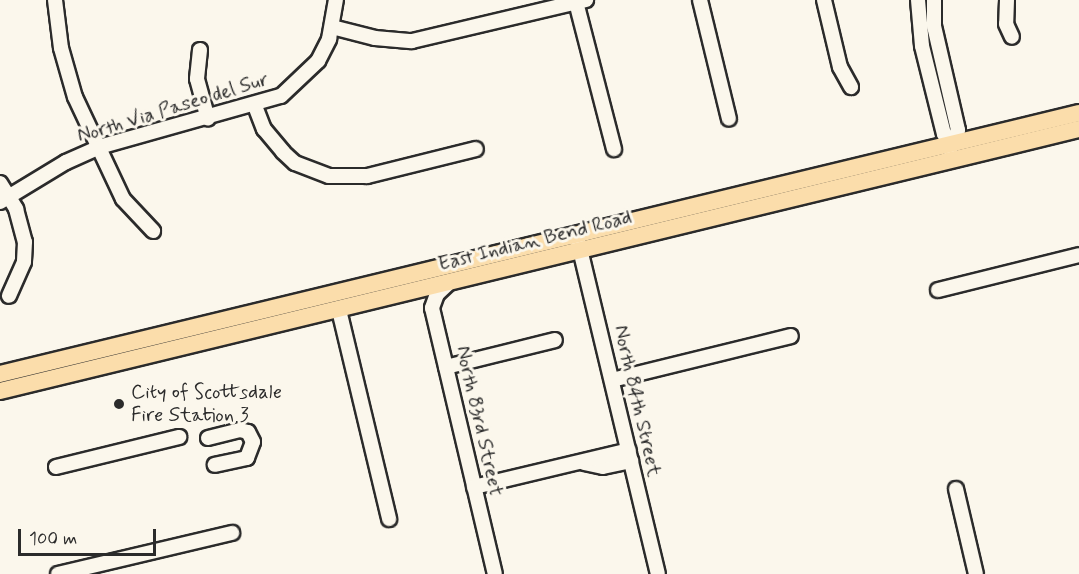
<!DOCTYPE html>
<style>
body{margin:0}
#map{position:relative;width:1079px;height:574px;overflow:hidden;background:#fbf7ec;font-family:Mynerve,sans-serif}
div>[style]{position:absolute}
.roads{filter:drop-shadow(2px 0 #2b2b2b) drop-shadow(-2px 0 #2b2b2b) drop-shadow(0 2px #2b2b2b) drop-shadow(0 -2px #2b2b2b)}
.minor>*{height:14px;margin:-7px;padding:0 7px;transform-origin:7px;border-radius:7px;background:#fbf7ec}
.major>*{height:16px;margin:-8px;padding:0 8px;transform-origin:8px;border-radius:8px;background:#fbddab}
.dots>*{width:16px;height:16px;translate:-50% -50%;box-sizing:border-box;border:3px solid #fbf7ec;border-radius:50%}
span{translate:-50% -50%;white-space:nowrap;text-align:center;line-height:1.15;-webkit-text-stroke:6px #fbf7ec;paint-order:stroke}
.street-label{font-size:20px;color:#2b2b2b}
.poi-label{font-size:20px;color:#2b2b2b}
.left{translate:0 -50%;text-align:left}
.scale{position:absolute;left:18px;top:529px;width:138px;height:27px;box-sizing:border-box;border:3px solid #2b2b2b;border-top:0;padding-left:8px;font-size:18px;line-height:21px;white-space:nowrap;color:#2b2b2b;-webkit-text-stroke:4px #fbf7ec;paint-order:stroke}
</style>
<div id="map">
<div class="roads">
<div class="minor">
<div style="left:55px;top:0;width:48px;rotate:82.9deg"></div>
<div style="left:61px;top:48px;width:51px;rotate:74.1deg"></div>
<div style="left:75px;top:97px;width:113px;rotate:64.8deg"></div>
<div style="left:123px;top:199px;width:44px;rotate:46.8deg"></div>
<div style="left:700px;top:0;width:122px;rotate:76.3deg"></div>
<div style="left:824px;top:0;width:69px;rotate:76.6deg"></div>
<div style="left:840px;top:67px;width:23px;rotate:61deg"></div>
<div style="left:918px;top:0;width:46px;rotate:85deg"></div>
<div style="left:922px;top:46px;width:91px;rotate:76deg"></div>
<div style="left:944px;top:134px;width:13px;rotate:45deg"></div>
<div style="left:934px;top:0;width:26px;rotate:90deg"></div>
<div style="left:934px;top:26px;width:107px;rotate:77deg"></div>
<div style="left:958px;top:130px;width:21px;rotate:113deg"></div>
<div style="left:1007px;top:0;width:24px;rotate:92deg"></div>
<div style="left:1006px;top:24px;width:14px;rotate:65deg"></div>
<div style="left:576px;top:2px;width:152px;rotate:75.5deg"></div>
<div style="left:332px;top:27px;width:44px;rotate:14.3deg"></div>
<div style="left:375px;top:38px;width:37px;rotate:5deg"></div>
<div style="left:412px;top:41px;width:179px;rotate:-13.3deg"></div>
<div style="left:200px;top:50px;width:29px;rotate:96deg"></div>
<div style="left:197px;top:79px;width:41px;rotate:74.6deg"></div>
<div style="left:255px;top:106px;width:25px;rotate:69deg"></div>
<div style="left:264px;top:129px;width:30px;rotate:50deg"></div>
<div style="left:283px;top:152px;width:16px;rotate:43deg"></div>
<div style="left:295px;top:163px;width:36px;rotate:21deg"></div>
<div style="left:329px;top:176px;width:38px"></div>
<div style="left:367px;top:176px;width:112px;rotate:-13.9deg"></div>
<div style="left:0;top:183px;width:31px;rotate:58deg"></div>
<div style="left:16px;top:209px;width:34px;rotate:75deg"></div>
<div style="left:25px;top:242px;width:20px;rotate:93deg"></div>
<div style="left:24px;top:262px;width:37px;rotate:114deg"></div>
<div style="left:0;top:202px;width:77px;rotate:-31.2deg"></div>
<div style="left:66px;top:162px;width:36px;rotate:-24deg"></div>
<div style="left:99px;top:147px;width:189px;rotate:-15.7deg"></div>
<div style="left:281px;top:96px;width:51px;rotate:-43.4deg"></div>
<div style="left:318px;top:61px;width:25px;rotate:-63deg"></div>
<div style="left:329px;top:39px;width:40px;rotate:-80deg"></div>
<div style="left:578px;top:241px;width:342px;rotate:76.5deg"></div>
<div style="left:449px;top:283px;width:16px;rotate:137deg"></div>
<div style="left:437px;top:294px;width:15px;rotate:110deg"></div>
<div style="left:432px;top:308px;width:273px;rotate:76.7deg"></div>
<div style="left:938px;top:290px;width:145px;rotate:-13.9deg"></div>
<div style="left:339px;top:310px;width:215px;rotate:76.5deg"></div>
<div style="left:446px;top:367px;width:112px;rotate:-13.9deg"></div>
<div style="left:612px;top:380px;width:184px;rotate:-13.8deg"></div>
<div style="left:208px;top:438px;width:33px;rotate:-14deg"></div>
<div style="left:240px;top:430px;width:8px;rotate:14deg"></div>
<div style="left:248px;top:432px;width:11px;rotate:63deg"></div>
<div style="left:253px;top:442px;width:17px;rotate:111deg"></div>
<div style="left:247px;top:458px;width:33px;rotate:168deg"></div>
<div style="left:584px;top:463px;width:19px;rotate:12deg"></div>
<div style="left:603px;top:467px;width:29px;rotate:-12deg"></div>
<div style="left:56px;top:467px;width:127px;rotate:-13.7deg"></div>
<div style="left:474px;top:487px;width:159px;rotate:-13.4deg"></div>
<div style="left:956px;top:489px;width:87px;rotate:76.8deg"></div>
<div style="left:58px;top:574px;width:179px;rotate:-13.3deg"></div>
</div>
<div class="major">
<div style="left:0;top:374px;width:1110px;rotate:-13.6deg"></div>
<div style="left:0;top:391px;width:1110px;rotate:-13.65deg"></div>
</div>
</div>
<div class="dots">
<div style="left:119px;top:404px;background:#2b2b2b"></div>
</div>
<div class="street-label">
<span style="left:173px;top:108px;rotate:-17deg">North Via Paseo del Sur</span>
<span style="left:535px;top:241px;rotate:-14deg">East Indian Bend Road</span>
<span style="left:637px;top:401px;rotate:77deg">North 84th Street</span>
<span style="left:479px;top:421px;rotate:77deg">North 83rd Street</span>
</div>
<div class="poi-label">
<span class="left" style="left:131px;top:404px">City of Scottsdale<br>Fire Station 3</span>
</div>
<div class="scale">100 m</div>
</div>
